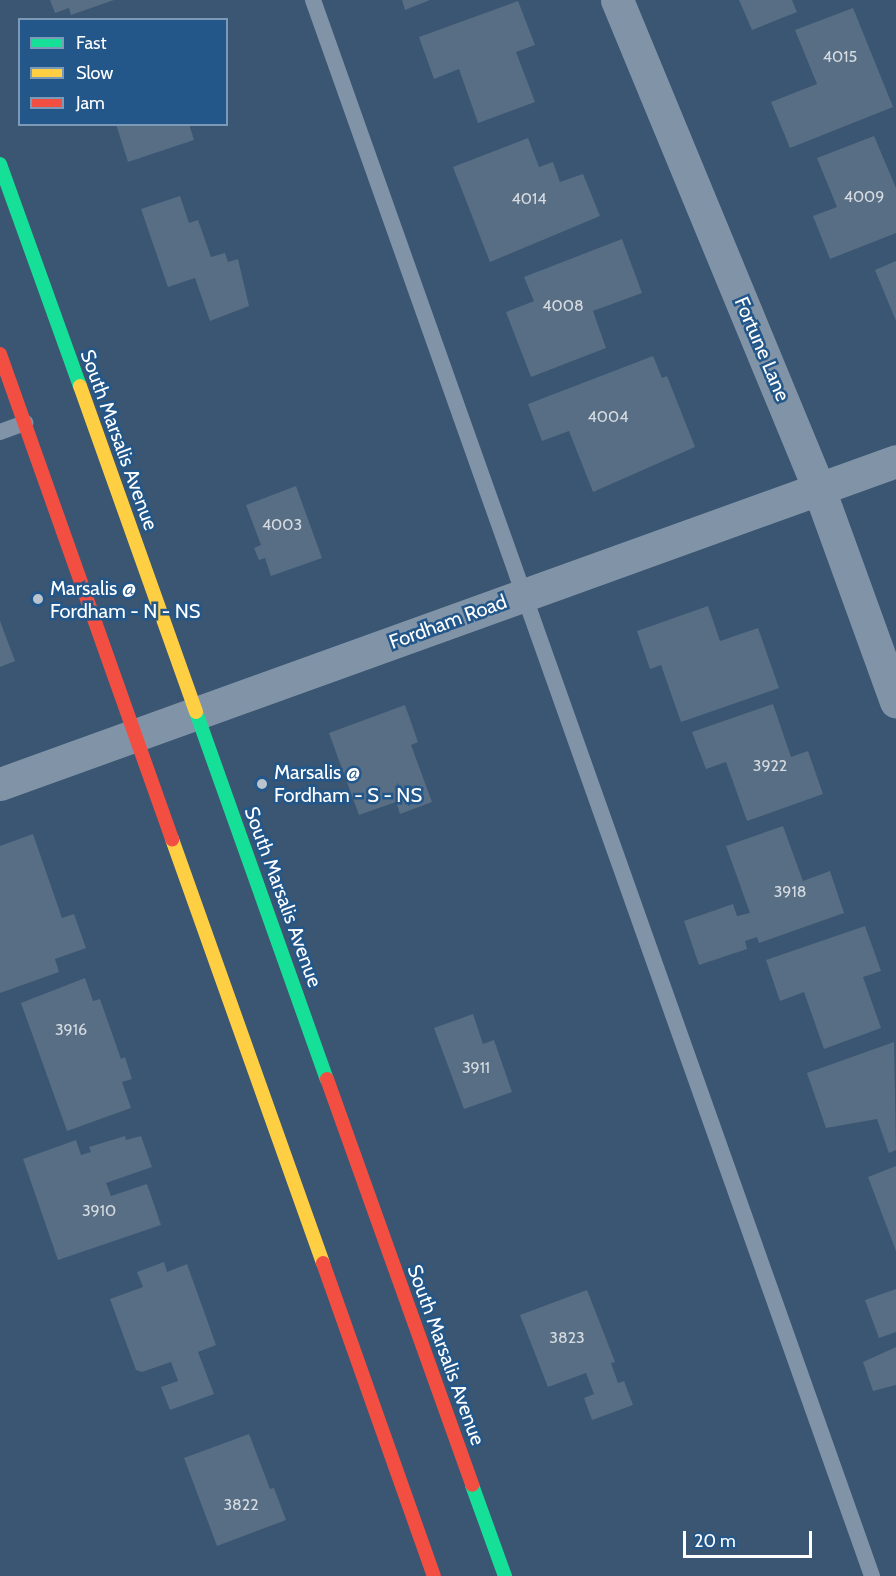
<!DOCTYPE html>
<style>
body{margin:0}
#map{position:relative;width:896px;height:1576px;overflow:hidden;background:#3a5672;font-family:Cabin,sans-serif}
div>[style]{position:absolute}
.building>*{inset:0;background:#586e84}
.lane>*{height:16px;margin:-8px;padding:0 8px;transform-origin:8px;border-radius:8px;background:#8194a7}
.street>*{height:33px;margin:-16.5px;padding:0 16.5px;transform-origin:16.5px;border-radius:16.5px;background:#8194a7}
.fast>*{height:14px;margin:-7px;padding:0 7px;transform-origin:7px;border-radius:7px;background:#16e098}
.slow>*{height:14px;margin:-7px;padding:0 7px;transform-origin:7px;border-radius:7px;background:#ffcf43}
.jam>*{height:14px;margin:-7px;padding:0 7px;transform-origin:7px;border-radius:7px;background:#f24e42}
.dots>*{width:16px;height:16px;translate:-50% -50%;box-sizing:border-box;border:3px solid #235789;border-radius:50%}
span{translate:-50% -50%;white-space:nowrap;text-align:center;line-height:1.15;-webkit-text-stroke:5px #235789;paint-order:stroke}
.number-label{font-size:16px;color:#d5dbe0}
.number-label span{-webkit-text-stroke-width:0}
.street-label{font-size:20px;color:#fff}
.poi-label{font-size:20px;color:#fff}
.left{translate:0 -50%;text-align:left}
.legend{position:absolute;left:18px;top:18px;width:210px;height:108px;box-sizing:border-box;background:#235789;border:2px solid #7b9ab8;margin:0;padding:8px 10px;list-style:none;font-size:18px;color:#fff}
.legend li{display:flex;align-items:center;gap:12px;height:30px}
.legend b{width:30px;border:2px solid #7b9ab8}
.scale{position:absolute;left:683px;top:1531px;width:129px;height:27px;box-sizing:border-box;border:3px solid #fff;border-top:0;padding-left:8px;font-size:18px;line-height:21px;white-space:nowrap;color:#fff;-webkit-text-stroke:4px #235789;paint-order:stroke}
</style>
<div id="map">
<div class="building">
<div style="clip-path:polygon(50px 0,114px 0,71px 15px,69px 8px,55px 13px)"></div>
<div style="clip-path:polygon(402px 0,430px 0,405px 10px)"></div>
<div style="clip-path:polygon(739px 0,792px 0,797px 12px,752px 30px)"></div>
<div style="clip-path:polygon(518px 1px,535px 45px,516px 52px,535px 102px,478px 123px,459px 69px,434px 79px,419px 37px)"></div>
<div style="clip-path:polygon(853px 8px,893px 107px,790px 148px,771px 102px,817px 84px,795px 30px)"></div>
<div style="clip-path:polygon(116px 124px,189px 124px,194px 140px,128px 162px)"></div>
<div style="clip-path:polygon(874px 136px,896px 188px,896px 233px,830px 259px,813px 216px,837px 207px,817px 158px)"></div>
<div style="clip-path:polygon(528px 138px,539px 167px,553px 162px,560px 182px,583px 174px,600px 216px,490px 262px,453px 167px)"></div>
<div style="clip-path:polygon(180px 196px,189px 223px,198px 220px,211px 257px,225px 253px,228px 262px,238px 259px,249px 306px,210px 321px,195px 278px,168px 287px,141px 209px)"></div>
<div style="clip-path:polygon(622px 239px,642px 293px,593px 311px,606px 348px,531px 377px,506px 312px,534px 301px,524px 277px)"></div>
<div style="clip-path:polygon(896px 261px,896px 321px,875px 270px)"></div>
<div style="clip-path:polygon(653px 356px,662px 378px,667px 376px,695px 447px,593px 492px,569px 431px,542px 441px,528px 404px)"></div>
<div style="clip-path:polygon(296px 486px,322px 558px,271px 576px,265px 558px,259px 560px,254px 548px,261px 545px,246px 505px)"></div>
<div style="clip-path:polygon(708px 606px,720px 641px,758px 628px,779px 688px,681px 722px,661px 665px,650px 669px,637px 631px)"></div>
<div style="clip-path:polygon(0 621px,15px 661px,0 667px)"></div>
<div style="clip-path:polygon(773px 704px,791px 757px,808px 751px,823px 794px,747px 821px,726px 762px,706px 769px,692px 732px)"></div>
<div style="clip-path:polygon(405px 705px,418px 742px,411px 745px,432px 802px,400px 814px,396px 802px,359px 815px,329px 733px)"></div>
<div style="clip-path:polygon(783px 826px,803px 881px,830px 871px,844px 913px,759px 943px,757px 937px,745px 941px,747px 949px,699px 965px,684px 921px,733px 904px,737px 916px,750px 913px,726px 846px)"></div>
<div style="clip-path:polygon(33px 834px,62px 918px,74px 914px,86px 948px,55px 959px,59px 972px,0 993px,0 846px)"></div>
<div style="clip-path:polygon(865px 926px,881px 971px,863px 977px,881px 1028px,824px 1049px,804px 992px,780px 1001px,766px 960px)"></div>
<div style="clip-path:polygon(85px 978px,93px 1001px,100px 999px,121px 1059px,125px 1057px,132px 1079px,122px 1082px,131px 1108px,67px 1131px,21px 1003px)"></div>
<div style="clip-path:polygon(473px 1014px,483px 1044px,494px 1040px,512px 1092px,464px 1109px,434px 1028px)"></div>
<div style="clip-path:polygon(894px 1042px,896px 1150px,889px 1153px,877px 1119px,826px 1128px,807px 1073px)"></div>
<div style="clip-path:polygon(125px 1136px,126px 1140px,141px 1136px,152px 1167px,106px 1183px,111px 1196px,147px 1184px,161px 1225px,58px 1260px,23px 1159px,76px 1140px,81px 1155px,91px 1152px,89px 1147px)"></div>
<div style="clip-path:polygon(896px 1166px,896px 1251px,868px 1177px)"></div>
<div style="clip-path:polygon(164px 1262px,167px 1272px,187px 1264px,216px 1345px,198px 1352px,214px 1394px,170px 1410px,161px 1387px,178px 1381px,171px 1362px,142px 1372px,136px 1370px,110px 1299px,143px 1287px,137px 1272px)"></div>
<div style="clip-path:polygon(896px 1289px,896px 1332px,879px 1338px,865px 1300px)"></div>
<div style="clip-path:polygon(587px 1290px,615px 1362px,611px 1363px,618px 1383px,624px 1381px,633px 1405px,592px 1420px,584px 1398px,594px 1394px,586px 1373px,548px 1387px,520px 1315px)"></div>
<div style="clip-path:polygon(896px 1347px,896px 1385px,873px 1391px,863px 1362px)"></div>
<div style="clip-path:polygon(249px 1434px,270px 1489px,274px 1488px,286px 1520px,217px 1546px,184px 1458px)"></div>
</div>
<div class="lane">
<div style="left:313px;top:0;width:1672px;rotate:70.47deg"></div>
<div style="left:0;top:432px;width:27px;rotate:-20deg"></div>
</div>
<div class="street">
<div style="left:617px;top:0;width:529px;rotate:67.56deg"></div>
<div style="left:819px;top:489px;width:226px;rotate:70.1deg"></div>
<div style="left:0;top:784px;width:952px;rotate:-19.82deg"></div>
</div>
<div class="fast">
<div style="left:0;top:164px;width:236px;rotate:70.2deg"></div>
<div style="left:196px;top:712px;width:390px;rotate:70.4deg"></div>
<div style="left:472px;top:1485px;width:97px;rotate:70.1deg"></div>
</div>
<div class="slow">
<div style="left:80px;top:386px;width:346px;rotate:70.4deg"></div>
<div style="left:172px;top:839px;width:450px;rotate:70.4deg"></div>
</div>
<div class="jam">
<div style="left:0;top:354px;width:515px;rotate:70.47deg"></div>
<div style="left:327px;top:1079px;width:431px;rotate:70.3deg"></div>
<div style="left:323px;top:1263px;width:332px;rotate:70.5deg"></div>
</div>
<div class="dots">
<div style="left:38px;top:599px;background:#bac4ce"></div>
<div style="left:262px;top:784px;background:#bac4ce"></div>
</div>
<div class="number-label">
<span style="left:840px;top:57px">4015</span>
<span style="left:864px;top:197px">4009</span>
<span style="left:529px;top:199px">4014</span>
<span style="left:563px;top:306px">4008</span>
<span style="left:608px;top:417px">4004</span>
<span style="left:282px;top:525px">4003</span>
<span style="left:770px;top:766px">3922</span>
<span style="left:790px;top:892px">3918</span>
<span style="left:71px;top:1030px">3916</span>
<span style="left:476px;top:1068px">3911</span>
<span style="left:99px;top:1211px">3910</span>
<span style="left:567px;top:1338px">3823</span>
<span style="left:241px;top:1505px">3822</span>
</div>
<div class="street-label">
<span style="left:762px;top:349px;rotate:67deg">Fortune Lane</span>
<span style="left:119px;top:440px;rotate:70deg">South Marsalis Avenue</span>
<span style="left:448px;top:622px;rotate:-20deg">Fordham Road</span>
<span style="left:283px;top:897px;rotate:70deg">South Marsalis Avenue</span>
<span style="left:446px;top:1355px;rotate:70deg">South Marsalis Avenue</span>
</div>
<div class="poi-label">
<span class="left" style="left:50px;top:600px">Marsalis @<br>Fordham - N - NS</span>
<span class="left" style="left:274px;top:784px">Marsalis @<br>Fordham - S - NS</span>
</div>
<ul class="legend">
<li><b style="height:8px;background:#16e098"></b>Fast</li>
<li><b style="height:8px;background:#ffcf43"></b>Slow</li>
<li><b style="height:8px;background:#f24e42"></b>Jam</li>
</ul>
<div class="scale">20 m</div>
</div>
